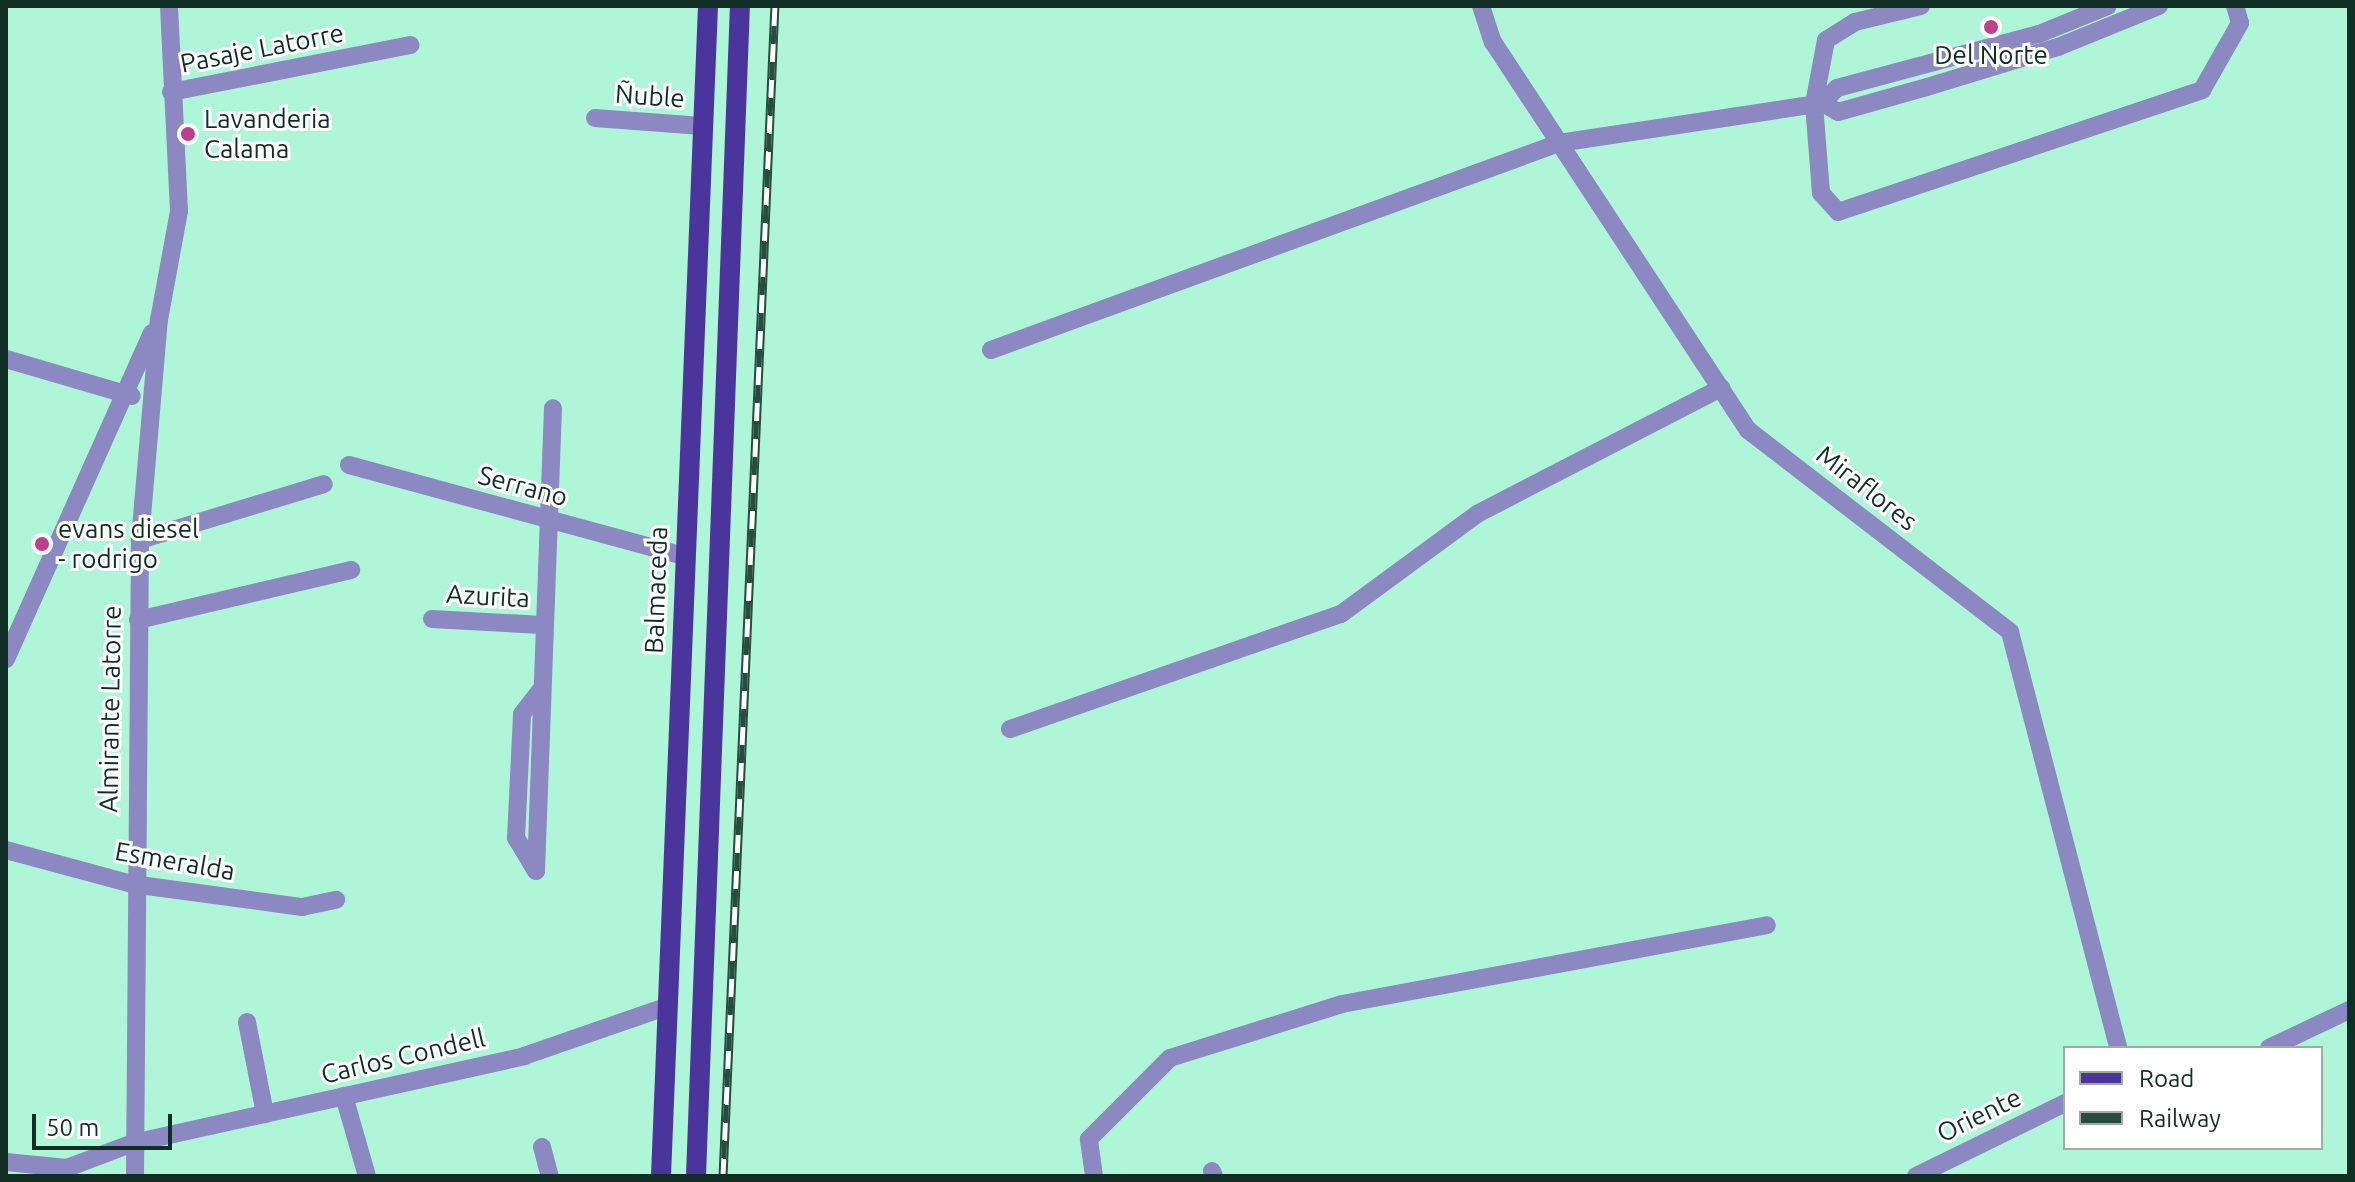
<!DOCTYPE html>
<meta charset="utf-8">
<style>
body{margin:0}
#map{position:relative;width:2355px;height:1182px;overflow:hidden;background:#aff6d9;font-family:Ubuntu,sans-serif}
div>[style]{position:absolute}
.minor>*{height:18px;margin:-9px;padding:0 9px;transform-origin:9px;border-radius:9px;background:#8c88c1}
.major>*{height:20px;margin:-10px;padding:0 10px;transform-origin:10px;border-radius:10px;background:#4b349c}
.rail>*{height:9px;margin-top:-4.5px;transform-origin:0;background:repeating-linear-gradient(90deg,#fff 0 18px,#284d3f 0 36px);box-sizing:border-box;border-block:2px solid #284d3f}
.dots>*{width:22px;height:22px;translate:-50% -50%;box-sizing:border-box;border:4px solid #fff;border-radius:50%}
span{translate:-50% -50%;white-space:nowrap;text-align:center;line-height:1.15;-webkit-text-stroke:6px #fff;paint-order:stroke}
.street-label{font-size:26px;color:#102e23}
.poi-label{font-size:26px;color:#102e23}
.left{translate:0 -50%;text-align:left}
.frame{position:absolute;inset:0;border:8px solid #102e23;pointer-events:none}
.legend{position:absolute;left:2063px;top:1046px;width:260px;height:104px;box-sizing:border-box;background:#fff;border:2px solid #9faba7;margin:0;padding:10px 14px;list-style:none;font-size:24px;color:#102e23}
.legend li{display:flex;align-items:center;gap:16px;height:40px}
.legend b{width:40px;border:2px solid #9faba7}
.scale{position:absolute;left:32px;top:1114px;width:140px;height:36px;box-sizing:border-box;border:4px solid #102e23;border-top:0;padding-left:10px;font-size:24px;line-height:28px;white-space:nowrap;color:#102e23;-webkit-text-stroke:6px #fff;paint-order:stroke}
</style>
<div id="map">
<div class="minor">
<div style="left:1481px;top:6px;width:38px;rotate:72deg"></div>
<div style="left:1493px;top:42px;width:464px;rotate:56.7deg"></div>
<div style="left:1748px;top:430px;width:331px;rotate:37.6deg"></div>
<div style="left:2010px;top:632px;width:430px;rotate:75.4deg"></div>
<div style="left:1921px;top:6px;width:68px;rotate:166.4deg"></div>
<div style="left:1855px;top:22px;width:34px;rotate:148deg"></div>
<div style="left:1826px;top:40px;width:65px;rotate:100.6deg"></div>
<div style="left:1814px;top:104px;width:89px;rotate:85.5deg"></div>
<div style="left:1821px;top:193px;width:25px;rotate:48deg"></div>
<div style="left:1838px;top:212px;width:384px;rotate:-18.5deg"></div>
<div style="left:2202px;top:90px;width:77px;rotate:-60.4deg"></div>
<div style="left:2240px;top:23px;width:18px;rotate:-106deg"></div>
<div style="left:171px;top:92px;width:244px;rotate:-11.1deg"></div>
<div style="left:1822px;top:103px;width:18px;rotate:29deg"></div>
<div style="left:1838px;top:112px;width:92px;rotate:-15.7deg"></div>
<div style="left:1927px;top:87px;width:137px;rotate:-17deg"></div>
<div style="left:2058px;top:47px;width:109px;rotate:-22.1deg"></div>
<div style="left:595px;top:118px;width:107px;rotate:4.3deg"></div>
<div style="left:991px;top:350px;width:605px;rotate:-20.02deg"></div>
<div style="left:1559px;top:143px;width:266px;rotate:-8.6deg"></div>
<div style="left:1822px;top:103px;width:21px;rotate:-45deg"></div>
<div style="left:1837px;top:88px;width:209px;rotate:-15deg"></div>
<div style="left:2039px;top:34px;width:74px;rotate:-22.1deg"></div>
<div style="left:6px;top:359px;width:131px;rotate:16.4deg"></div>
<div style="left:349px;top:465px;width:346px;rotate:15.2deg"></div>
<div style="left:140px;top:540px;width:192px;rotate:-16.9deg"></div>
<div style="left:432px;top:619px;width:110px;rotate:3.1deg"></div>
<div style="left:138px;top:620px;width:219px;rotate:-13.2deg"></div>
<div style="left:6px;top:659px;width:357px;rotate:-65.9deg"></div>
<div style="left:1010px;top:729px;width:350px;rotate:-19.2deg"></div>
<div style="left:1341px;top:614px;width:169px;rotate:-36.3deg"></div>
<div style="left:1477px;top:514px;width:275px;rotate:-27.3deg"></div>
<div style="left:6px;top:850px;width:131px;rotate:15.1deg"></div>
<div style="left:132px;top:884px;width:172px;rotate:7.7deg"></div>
<div style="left:302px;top:907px;width:35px;rotate:-12deg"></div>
<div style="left:536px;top:871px;width:463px;rotate:-87.9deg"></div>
<div style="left:536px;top:871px;width:39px;rotate:-121deg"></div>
<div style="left:516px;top:838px;width:124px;rotate:-87.2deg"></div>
<div style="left:522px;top:714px;width:29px;rotate:-52deg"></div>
<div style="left:247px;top:1022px;width:94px;rotate:78.9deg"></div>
<div style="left:2269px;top:1048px;width:89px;rotate:-25.4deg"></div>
<div style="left:344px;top:1096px;width:83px;rotate:74deg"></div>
<div style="left:542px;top:1147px;width:30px;rotate:75deg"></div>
<div style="left:6px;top:1162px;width:61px;rotate:5.6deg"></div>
<div style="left:67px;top:1168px;width:71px;rotate:-20.7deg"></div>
<div style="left:133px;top:1143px;width:401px;rotate:-12.5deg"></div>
<div style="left:524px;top:1056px;width:152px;rotate:-19.1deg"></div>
<div style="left:1212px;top:1171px;width:5px;rotate:68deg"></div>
<div style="left:135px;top:1176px;width:636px;rotate:-89.55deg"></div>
<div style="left:140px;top:540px;width:221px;rotate:-85.1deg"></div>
<div style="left:159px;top:320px;width:111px;rotate:-79.6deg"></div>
<div style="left:179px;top:211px;width:205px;rotate:-92.8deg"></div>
<div style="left:1094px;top:1176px;width:37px;rotate:-98deg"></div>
<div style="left:1089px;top:1139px;width:115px;rotate:-45deg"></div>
<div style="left:1170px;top:1058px;width:180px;rotate:-17.4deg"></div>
<div style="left:1342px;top:1004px;width:432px;rotate:-10.5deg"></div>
<div style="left:1916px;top:1176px;width:166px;rotate:-26.1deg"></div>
</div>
<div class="major">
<div style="left:661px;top:1176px;width:1171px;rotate:-87.7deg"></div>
<div style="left:696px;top:1176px;width:1171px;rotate:-87.85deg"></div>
</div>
<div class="rail">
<div style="left:723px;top:1176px;width:1171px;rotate:-87.46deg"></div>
</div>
<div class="dots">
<div style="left:1991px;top:27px;background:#be3f8c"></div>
<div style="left:188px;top:134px;background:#be3f8c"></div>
<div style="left:42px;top:544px;background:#be3f8c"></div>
</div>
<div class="street-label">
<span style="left:262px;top:48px;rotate:-11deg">Pasaje Latorre</span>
<span style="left:650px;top:96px;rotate:4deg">Ñuble</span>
<span style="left:523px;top:486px;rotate:15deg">Serrano</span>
<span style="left:1867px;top:488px;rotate:38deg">Miraflores</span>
<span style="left:656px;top:590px;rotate:-88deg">Balmaceda</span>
<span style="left:488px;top:596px;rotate:3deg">Azurita</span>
<span style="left:110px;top:709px;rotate:-89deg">Almirante Latorre</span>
<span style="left:175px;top:861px;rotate:10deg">Esmeralda</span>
<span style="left:403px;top:1056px;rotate:-13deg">Carlos Condell</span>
<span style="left:1979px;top:1115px;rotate:-26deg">Oriente</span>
</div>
<div class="poi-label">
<span style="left:1991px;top:55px">Del Norte</span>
<span class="left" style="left:204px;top:134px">Lavanderia<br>Calama</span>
<span class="left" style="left:58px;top:544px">evans diesel<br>- rodrigo</span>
</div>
<div class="frame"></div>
<ul class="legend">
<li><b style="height:10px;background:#4b349c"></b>Road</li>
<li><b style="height:10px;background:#284d3f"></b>Railway</li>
</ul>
<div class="scale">50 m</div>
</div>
